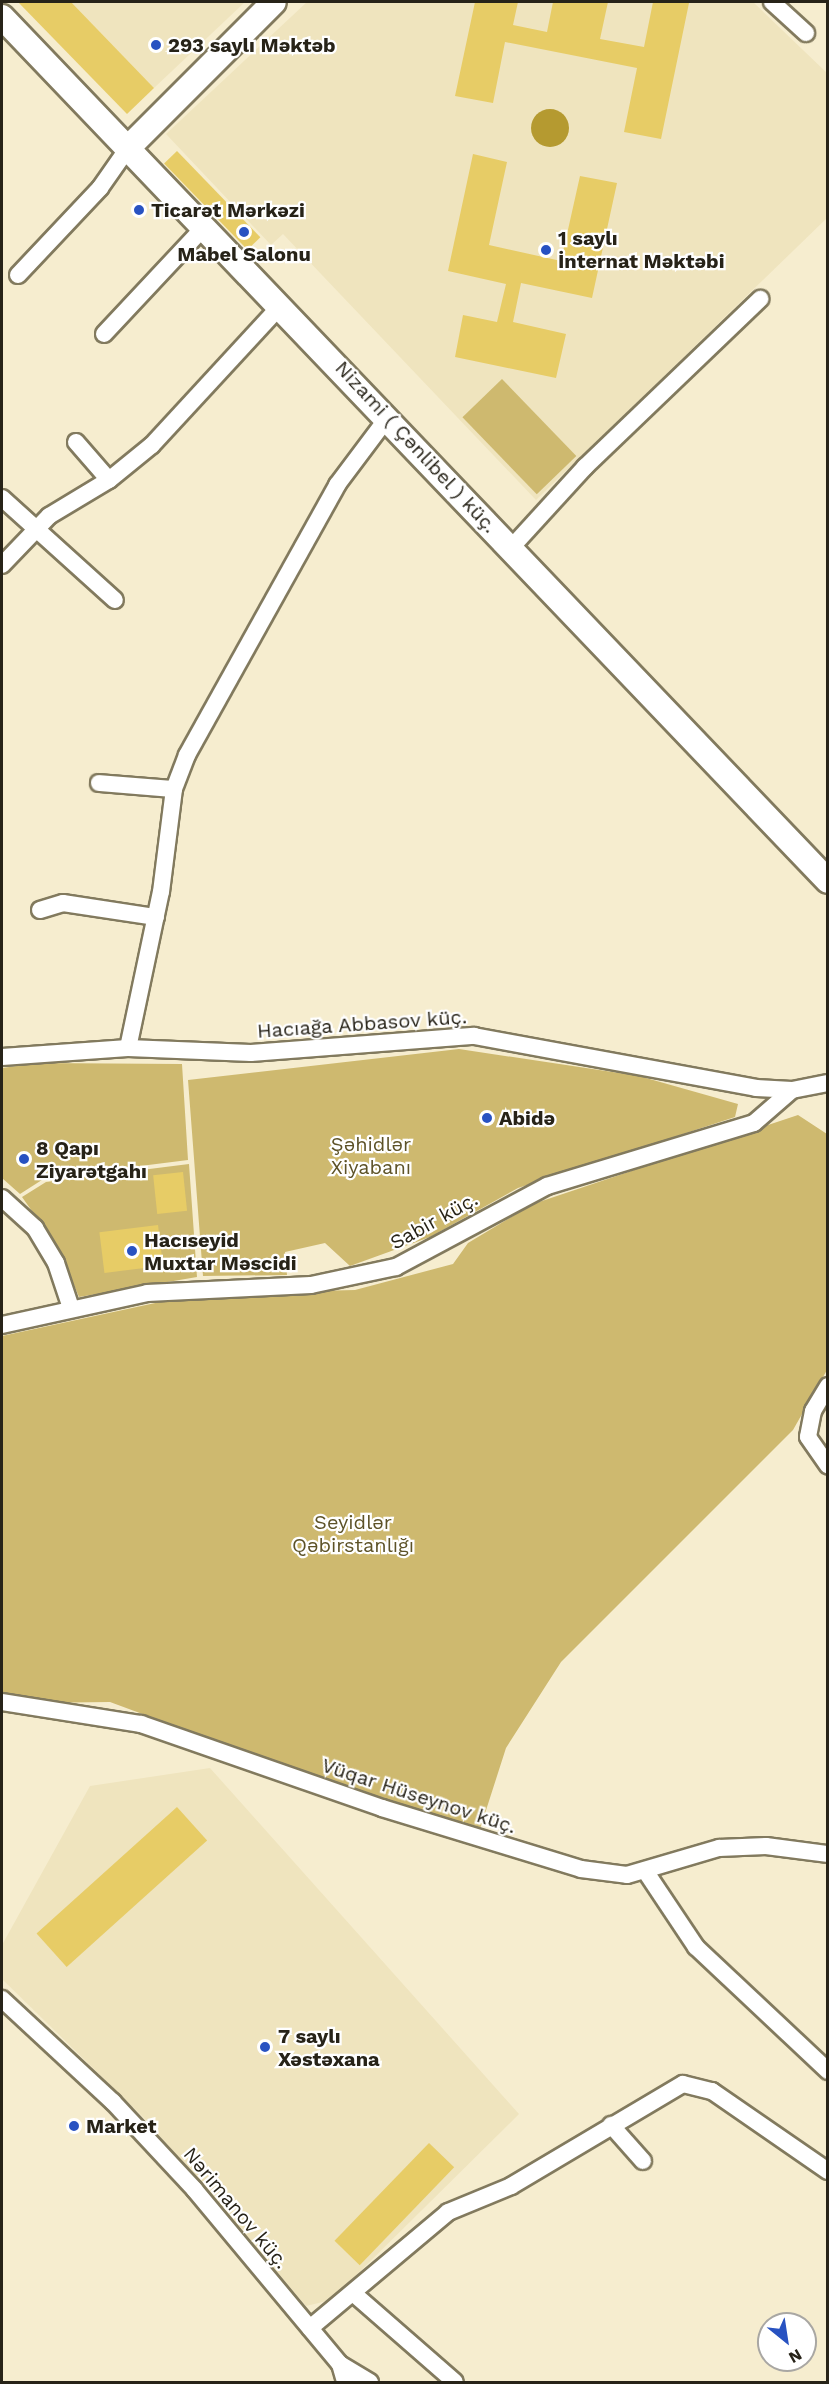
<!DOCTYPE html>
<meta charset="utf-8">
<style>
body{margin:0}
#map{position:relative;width:829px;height:2384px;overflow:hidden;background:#f6edcf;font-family:"Work Sans",sans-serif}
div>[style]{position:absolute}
.built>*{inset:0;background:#efe4be}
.green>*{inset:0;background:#ceb96f;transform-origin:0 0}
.water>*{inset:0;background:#b59a30}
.round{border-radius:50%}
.building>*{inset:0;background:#e7cc66;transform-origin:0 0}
.roads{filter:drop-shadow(2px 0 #827a5e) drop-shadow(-2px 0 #827a5e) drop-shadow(0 2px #827a5e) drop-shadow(0 -2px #827a5e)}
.street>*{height:16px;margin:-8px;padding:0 8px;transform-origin:8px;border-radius:8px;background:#fff}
.secondary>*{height:24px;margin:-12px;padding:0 12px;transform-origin:12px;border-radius:12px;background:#fff}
.dots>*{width:16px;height:16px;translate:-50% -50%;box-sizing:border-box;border:3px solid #fff;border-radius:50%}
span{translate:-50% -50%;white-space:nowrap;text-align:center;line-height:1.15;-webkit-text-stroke:4.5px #fff;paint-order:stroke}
.poi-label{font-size:20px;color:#272318;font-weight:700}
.left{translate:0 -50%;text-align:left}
.street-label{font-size:20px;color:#272318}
.park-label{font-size:20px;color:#5d5227}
.frame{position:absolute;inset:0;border:3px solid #272318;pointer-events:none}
.north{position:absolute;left:757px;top:2312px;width:60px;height:60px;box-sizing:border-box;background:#fff;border:2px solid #a9a7a3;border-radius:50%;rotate:150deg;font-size:16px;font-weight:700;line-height:24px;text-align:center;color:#272318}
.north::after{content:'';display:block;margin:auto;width:21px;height:27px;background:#2852c1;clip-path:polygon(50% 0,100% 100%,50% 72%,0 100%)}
</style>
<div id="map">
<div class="built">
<div style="clip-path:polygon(71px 2px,245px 2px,154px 88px)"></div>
<div style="clip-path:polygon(307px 2px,753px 2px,827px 73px,827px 218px,536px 500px,283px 234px,271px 245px,166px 134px)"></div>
<div style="clip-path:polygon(210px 1768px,519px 2114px,331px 2300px,306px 2306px,143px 2117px,2px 1979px,2px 1945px,90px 1786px)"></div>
</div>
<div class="green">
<div style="left:502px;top:379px;width:107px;height:55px;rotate:46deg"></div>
<div style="clip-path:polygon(459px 1049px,639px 1076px,738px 1104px,735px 1117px,518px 1188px,430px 1237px,350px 1266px,325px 1243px,285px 1252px,287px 1275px,203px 1276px,188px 1080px)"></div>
<div style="clip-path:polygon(38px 1063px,182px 1064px,188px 1160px,45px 1178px,20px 1194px,2px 1178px,2px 1068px)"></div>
<div style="clip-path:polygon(798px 1115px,827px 1134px,827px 1370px,793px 1430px,561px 1662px,506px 1748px,480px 1829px,283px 1766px,110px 1702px,27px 1703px,2px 1694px,2px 1336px,197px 1294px,355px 1290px,453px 1264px,468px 1243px,533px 1204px)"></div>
<div style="clip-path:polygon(189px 1164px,197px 1277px,79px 1297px,59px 1249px,22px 1197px,46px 1182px)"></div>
</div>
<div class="water">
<div class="round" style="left:531px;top:109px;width:38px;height:38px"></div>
</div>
<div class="building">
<div style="clip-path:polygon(18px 2px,71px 2px,154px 88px,127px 114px)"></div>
<div style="clip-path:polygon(475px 2px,518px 2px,513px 25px,547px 32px,553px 2px,608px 2px,600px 39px,644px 47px,653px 2px,689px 3px,661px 139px,624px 132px,637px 68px,505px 42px,493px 103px,455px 96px)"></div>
<div style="left:177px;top:151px;width:120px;height:18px;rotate:46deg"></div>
<div style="clip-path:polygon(473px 154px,507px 162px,489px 245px,561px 261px,580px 176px,617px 183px,592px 298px,521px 283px,513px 322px,566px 334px,556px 378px,455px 357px,463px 315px,497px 322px,506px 284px,448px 271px)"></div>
<div style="left:183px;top:1172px;width:39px;height:30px;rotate:84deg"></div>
<div style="left:158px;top:1225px;width:41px;height:59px;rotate:83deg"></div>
<div style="left:177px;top:1807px;width:45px;height:189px;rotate:48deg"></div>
<div style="left:429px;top:2143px;width:35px;height:136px;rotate:44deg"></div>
</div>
<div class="roads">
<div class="street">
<div style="left:772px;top:2px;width:46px;rotate:42.4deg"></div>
<div style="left:18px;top:275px;width:120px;rotate:-46.7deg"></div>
<div style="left:100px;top:188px;width:49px;rotate:-55deg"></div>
<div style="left:104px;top:334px;width:148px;rotate:-46.9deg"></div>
<div style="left:76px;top:442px;width:50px;rotate:49deg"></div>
<div style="left:2px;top:498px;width:152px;rotate:42.1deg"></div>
<div style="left:511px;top:548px;width:110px;rotate:-47.6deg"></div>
<div style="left:585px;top:467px;width:243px;rotate:-43.8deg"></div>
<div style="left:2px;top:565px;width:68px;rotate:-46.2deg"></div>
<div style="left:49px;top:516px;width:70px;rotate:-31deg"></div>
<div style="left:109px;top:480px;width:55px;rotate:-39.1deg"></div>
<div style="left:152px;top:445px;width:190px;rotate:-47.3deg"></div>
<div style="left:99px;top:783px;width:75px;rotate:4.6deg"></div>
<div style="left:40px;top:910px;width:24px;rotate:-17deg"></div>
<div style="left:63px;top:903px;width:94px;rotate:8.6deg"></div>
<div style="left:128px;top:1048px;width:159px;rotate:-78.1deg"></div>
<div style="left:161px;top:892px;width:104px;rotate:-82.8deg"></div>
<div style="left:174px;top:789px;width:36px;rotate:-69deg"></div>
<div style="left:187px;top:755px;width:309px;rotate:-60.9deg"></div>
<div style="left:337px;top:485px;width:85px;rotate:-53.1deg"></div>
<div style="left:2px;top:1057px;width:126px;rotate:-4.1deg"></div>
<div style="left:128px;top:1048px;width:123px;rotate:2.3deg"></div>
<div style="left:251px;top:1053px;width:224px;rotate:-4.4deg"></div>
<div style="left:474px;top:1036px;width:287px;rotate:10.4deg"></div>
<div style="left:756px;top:1088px;width:36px;rotate:3deg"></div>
<div style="left:792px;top:1090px;width:37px;rotate:-11deg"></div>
<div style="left:2px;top:1198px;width:45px;rotate:42.3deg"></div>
<div style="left:35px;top:1228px;width:41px;rotate:59deg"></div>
<div style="left:56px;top:1263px;width:47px;rotate:71.6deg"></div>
<div style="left:2px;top:1325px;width:148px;rotate:-12.4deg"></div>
<div style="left:147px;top:1293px;width:164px;rotate:-2.8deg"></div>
<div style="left:311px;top:1285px;width:87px;rotate:-12deg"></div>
<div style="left:396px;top:1267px;width:171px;rotate:-28.2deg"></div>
<div style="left:547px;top:1186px;width:216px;rotate:-16.9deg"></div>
<div style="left:754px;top:1123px;width:50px;rotate:-41deg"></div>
<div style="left:828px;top:1386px;width:29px;rotate:121deg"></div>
<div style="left:813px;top:1411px;width:26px;rotate:101deg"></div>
<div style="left:808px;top:1437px;width:35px;rotate:55deg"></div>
<div style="left:2px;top:1702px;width:141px;rotate:9deg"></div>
<div style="left:141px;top:1724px;width:255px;rotate:19.2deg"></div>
<div style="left:382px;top:1808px;width:208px;rotate:17deg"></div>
<div style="left:581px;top:1869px;width:46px;rotate:7.4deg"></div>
<div style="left:627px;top:1875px;width:96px;rotate:-16.4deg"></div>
<div style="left:719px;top:1848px;width:47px;rotate:-2.4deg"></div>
<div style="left:766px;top:1846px;width:63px;rotate:7.4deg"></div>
<div style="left:646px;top:1872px;width:90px;rotate:56.3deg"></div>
<div style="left:696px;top:1947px;width:181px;rotate:43.2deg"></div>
<div style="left:2px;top:1999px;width:151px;rotate:42.9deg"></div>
<div style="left:113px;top:2102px;width:119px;rotate:47deg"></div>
<div style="left:194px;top:2189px;width:228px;rotate:50.2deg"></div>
<div style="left:340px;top:2364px;width:19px;rotate:74deg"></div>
<div style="left:611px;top:2125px;width:48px;rotate:48.4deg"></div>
<div style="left:353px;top:2293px;width:135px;rotate:41.1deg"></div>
<div style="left:310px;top:2328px;width:180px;rotate:-40deg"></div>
<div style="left:448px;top:2212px;width:68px;rotate:-22.4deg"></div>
<div style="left:511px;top:2186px;width:200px;rotate:-30.7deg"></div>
<div style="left:683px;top:2084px;width:30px;rotate:14deg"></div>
<div style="left:712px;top:2091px;width:141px;rotate:34.6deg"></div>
<div style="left:340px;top:2364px;width:35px;rotate:31deg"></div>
</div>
<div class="secondary">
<div style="left:2px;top:17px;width:1195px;rotate:46.29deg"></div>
<div style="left:128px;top:148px;width:206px;rotate:-45deg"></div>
</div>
</div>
<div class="dots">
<div style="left:156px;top:45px;background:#2852c1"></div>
<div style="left:139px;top:210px;background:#2852c1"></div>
<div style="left:244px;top:232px;background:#2852c1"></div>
<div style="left:546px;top:250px;background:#2852c1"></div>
<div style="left:487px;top:1118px;background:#2852c1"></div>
<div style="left:24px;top:1159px;background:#2852c1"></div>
<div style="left:132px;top:1251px;background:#2852c1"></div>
<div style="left:265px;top:2047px;background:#2852c1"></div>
<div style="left:74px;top:2126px;background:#2852c1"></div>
</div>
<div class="poi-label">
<span class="left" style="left:168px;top:45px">293 saylı Məktəb</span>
<span class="left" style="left:151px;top:210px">Ticarət Mərkəzi</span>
<span class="left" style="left:558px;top:250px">1 saylı<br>İnternat Məktəbi</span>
<span style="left:244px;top:254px">Mabel Salonu</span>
<span class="left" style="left:499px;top:1118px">Abidə</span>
<span class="left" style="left:36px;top:1160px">8 Qapı<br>Ziyarətgahı</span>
<span class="left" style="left:144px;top:1252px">Hacıseyid<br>Muxtar Məscidi</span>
<span class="left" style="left:278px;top:2048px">7 saylı<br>Xəstəxana</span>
<span class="left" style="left:86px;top:2126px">Market</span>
</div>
<div class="street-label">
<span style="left:416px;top:447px;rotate:47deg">Nizami ( Çənlibel ) küç.</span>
<span style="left:362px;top:1024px;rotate:-4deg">Hacıağa Abbasov küç.</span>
<span style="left:434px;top:1221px;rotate:-29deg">Sabir küç.</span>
<span style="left:419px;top:1796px;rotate:18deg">Vüqar Hüseynov küç.</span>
<span style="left:236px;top:2208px;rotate:50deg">Nərimanov küç.</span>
</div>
<div class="park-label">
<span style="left:371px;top:1156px">Şəhidlər<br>Xiyabanı</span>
<span style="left:353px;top:1534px">Seyidlər<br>Qəbirstanlığı</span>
</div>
<div class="frame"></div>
<div class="north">N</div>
</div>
